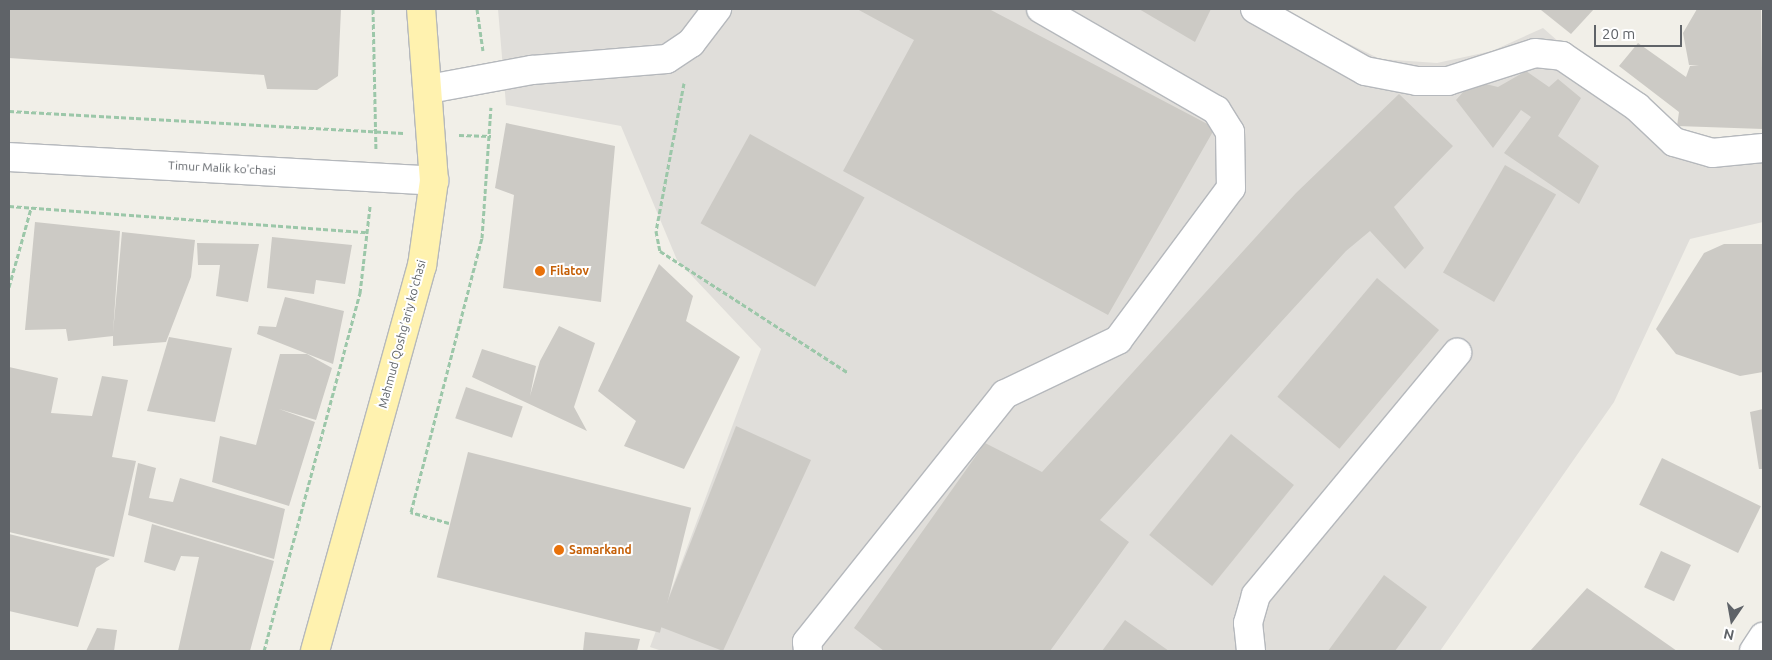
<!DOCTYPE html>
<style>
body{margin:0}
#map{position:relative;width:1772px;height:660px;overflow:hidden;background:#f1efe8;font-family:Ubuntu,sans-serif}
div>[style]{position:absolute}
.industrial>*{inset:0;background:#e0deda}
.building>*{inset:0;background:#cccac5;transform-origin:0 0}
.path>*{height:3px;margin-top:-1.5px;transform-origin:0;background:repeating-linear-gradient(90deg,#9cc7a9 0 5px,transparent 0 7.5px)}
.roads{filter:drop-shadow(1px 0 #b5b8bc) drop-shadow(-1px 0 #b5b8bc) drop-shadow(0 1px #b5b8bc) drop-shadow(0 -1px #b5b8bc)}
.minor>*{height:28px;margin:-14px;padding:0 14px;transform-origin:14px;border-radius:14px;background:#fff}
.major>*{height:28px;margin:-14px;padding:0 14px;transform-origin:14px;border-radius:14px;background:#fff2af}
.dots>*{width:14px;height:14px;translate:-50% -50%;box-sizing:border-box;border:2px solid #fff;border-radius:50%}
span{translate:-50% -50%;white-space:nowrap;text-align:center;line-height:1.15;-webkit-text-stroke:4px #fff;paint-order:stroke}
.street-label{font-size:12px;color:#5f6368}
.food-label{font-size:12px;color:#c56008;font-weight:700}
.left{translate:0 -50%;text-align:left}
.frame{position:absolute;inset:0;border:10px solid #5f6368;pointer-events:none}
.north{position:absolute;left:1707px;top:595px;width:50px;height:50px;-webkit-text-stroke:4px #fff;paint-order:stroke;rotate:192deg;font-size:14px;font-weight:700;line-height:20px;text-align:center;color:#5f6368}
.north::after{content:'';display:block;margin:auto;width:18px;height:22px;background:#5f6368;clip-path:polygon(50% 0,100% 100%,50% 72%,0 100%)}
.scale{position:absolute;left:1594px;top:25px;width:88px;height:22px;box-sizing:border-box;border:2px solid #5f6368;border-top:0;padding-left:6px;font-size:15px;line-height:18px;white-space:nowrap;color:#5f6368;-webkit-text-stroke:4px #fff;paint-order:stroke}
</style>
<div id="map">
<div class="industrial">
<div style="clip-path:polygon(498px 9px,1278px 9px,1380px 59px,1437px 63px,1492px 51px,1543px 28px,1653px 124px,1728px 167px,1763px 161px,1763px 222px,1690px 239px,1614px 402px,1440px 651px,662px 651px,650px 647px,761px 349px,677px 260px,621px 126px,506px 105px)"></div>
</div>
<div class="building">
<div style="clip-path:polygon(9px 9px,341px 9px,338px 76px,317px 90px,267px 89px,264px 75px,9px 58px)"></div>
<div style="clip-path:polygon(857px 9px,989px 9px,1215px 128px,1108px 315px,843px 171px,914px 40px)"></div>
<div style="clip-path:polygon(1139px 9px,1211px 9px,1195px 42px)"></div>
<div style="clip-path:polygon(1594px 9px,1571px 34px,1541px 10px,1542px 9px)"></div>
<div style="clip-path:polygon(1697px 9px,1761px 9px,1763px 129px,1677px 126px,1679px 112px,1619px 66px,1638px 43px,1686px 77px,1690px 66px,1699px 65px,1689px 65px,1683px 33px)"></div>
<div style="clip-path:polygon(1526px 71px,1549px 87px,1558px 79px,1581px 98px,1558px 136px,1599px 166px,1579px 204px,1504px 153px,1531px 117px,1521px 110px,1493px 148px,1456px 100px,1473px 81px,1498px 87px)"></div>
<div style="clip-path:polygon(1399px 94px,1453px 146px,1394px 207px,1424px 248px,1405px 269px,1370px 231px,1346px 251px,1100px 520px,1129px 542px,1050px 651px,884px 651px,854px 628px,985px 443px,1042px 472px,1296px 193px)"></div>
<div style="clip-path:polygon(506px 123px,615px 146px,601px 302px,503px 288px,514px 195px,495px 188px)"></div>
<div style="left:750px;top:134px;width:131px;height:102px;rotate:29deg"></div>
<div style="left:1505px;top:165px;width:59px;height:124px;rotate:30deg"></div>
<div style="clip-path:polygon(35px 222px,120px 231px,113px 333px,122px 232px,195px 240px,191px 277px,166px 342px,113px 346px,113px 336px,68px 341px,66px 329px,25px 330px)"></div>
<div style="clip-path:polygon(272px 237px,352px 245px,345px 284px,316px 280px,314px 294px,267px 288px)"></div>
<div style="clip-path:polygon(197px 243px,259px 244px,248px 302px,216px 296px,220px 265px,198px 265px)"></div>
<div style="clip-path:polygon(1724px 244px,1763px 244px,1763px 372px,1740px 376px,1676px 354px,1656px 329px,1704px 253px)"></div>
<div style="clip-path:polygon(659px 264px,693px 296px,686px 321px,740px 357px,684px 469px,624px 446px,636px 421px,598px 391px)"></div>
<div style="left:1377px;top:278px;width:81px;height:155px;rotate:40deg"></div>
<div style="clip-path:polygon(285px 297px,344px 311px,333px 364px,257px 334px,259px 326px,276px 327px)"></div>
<div style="clip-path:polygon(559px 326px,595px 343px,574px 407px,587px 431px,472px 377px,482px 349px,536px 366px,530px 396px,540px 361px)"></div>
<div style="clip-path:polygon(169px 337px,232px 348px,215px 422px,147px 411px)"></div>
<div style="clip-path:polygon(280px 354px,307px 354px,332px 368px,316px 420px,279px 409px,315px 422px,289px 506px,212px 482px,220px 436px,256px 445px)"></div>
<div style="clip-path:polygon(9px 367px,58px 378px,51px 413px,92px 416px,102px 376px,128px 380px,112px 457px,136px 461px,114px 557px,9px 532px,9px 439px,21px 441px,9px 439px)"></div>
<div style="left:466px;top:387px;width:60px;height:33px;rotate:19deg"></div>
<div style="clip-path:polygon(1763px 409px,1763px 469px,1759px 469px,1750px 412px)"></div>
<div style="clip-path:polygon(736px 426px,811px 460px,723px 651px,658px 626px)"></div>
<div style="left:1231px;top:434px;width:81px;height:130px;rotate:39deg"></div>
<div style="left:468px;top:452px;width:230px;height:129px;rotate:14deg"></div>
<div style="left:1662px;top:458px;width:110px;height:52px;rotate:26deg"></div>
<div style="clip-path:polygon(138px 463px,156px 468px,149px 498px,173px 502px,180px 478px,285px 509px,274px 559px,128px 515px)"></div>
<div style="clip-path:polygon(152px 524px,274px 561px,250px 651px,178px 651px,199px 557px,181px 556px,175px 571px,144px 562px)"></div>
<div style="clip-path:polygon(9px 534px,110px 559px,96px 568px,78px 627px,9px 611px)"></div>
<div style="left:1661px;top:551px;width:33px;height:40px;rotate:25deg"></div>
<div style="clip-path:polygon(1384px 575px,1427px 607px,1395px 651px,1328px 651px)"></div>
<div style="clip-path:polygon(1587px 588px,1677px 651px,1530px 651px)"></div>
<div style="clip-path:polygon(1125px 620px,1169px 651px,1102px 651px)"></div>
<div style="clip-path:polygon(97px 628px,117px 630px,114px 651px,86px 651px)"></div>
<div style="clip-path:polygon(585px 632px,640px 639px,637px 651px,583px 651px)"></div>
</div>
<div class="path">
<div style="left:373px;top:9px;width:141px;rotate:88.8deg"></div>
<div style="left:477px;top:9px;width:42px;rotate:81.9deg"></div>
<div style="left:684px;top:83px;width:151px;rotate:100.7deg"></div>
<div style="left:656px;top:231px;width:20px;rotate:79deg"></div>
<div style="left:660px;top:251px;width:223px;rotate:32.9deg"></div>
<div style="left:9px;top:111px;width:395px;rotate:3.2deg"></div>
<div style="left:459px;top:135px;width:32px;rotate:2deg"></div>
<div style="left:9px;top:206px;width:359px;rotate:4.2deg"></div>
<div style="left:9px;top:287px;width:82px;rotate:-74.4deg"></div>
<div style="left:449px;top:523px;width:40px;rotate:-164deg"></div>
<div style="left:411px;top:512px;width:283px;rotate:-75.5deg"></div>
<div style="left:482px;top:238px;width:131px;rotate:-86.1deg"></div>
<div style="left:264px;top:651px;width:371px;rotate:-75deg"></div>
<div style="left:360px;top:293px;width:88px;rotate:-83.4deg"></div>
</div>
<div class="roads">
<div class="minor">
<div style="left:1255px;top:9px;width:126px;rotate:29.4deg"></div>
<div style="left:1365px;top:71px;width:53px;rotate:10.9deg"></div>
<div style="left:1417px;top:81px;width:31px"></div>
<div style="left:1448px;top:81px;width:91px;rotate:-17.8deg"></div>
<div style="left:1535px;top:53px;width:27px;rotate:6deg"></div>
<div style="left:1562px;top:56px;width:91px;rotate:34.2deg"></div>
<div style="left:1637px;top:107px;width:51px;rotate:43.4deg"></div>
<div style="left:1674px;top:142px;width:40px;rotate:16deg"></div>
<div style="left:1712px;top:153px;width:51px;rotate:-5.6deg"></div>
<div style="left:429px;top:89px;width:105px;rotate:-10.5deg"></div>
<div style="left:532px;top:70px;width:135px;rotate:-4.7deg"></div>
<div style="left:667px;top:59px;width:29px;rotate:-34deg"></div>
<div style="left:691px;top:43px;width:43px;rotate:-52.6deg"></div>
<div style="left:9px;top:157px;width:426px;rotate:3.2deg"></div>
<div style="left:808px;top:651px;width:9px;rotate:-96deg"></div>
<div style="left:807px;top:642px;width:317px;rotate:-51.4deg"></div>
<div style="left:1005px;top:394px;width:125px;rotate:-25.5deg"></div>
<div style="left:1118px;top:340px;width:189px;rotate:-53.4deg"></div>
<div style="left:1231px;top:188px;width:56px;rotate:-91deg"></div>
<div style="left:1230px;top:132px;width:26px;rotate:-122deg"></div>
<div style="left:1216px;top:110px;width:202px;rotate:-150deg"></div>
<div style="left:1251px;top:651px;width:28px;rotate:-96deg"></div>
<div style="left:1248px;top:623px;width:29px;rotate:-74deg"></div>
<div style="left:1256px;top:595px;width:315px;rotate:-50.3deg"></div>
<div style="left:1754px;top:651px;width:17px;rotate:-57deg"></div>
</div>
<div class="major">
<div style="left:315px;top:651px;width:400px;rotate:-74.5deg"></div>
<div style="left:422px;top:266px;width:86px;rotate:-82deg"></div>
<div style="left:434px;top:181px;width:172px;rotate:-94.3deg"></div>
</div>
</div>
<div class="dots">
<div style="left:540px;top:271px;background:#e8710a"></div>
<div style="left:559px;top:550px;background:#e8710a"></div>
</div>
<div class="street-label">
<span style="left:222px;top:168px;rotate:3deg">Timur Malik ko'chasi</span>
<span style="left:402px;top:334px;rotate:-75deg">Mahmud Qoshg'ariy ko'chasi</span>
</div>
<div class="food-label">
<span class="left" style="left:550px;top:271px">Filatov</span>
<span class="left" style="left:569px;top:550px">Samarkand</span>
</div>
<div class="frame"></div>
<div class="north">N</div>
<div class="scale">20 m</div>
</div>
